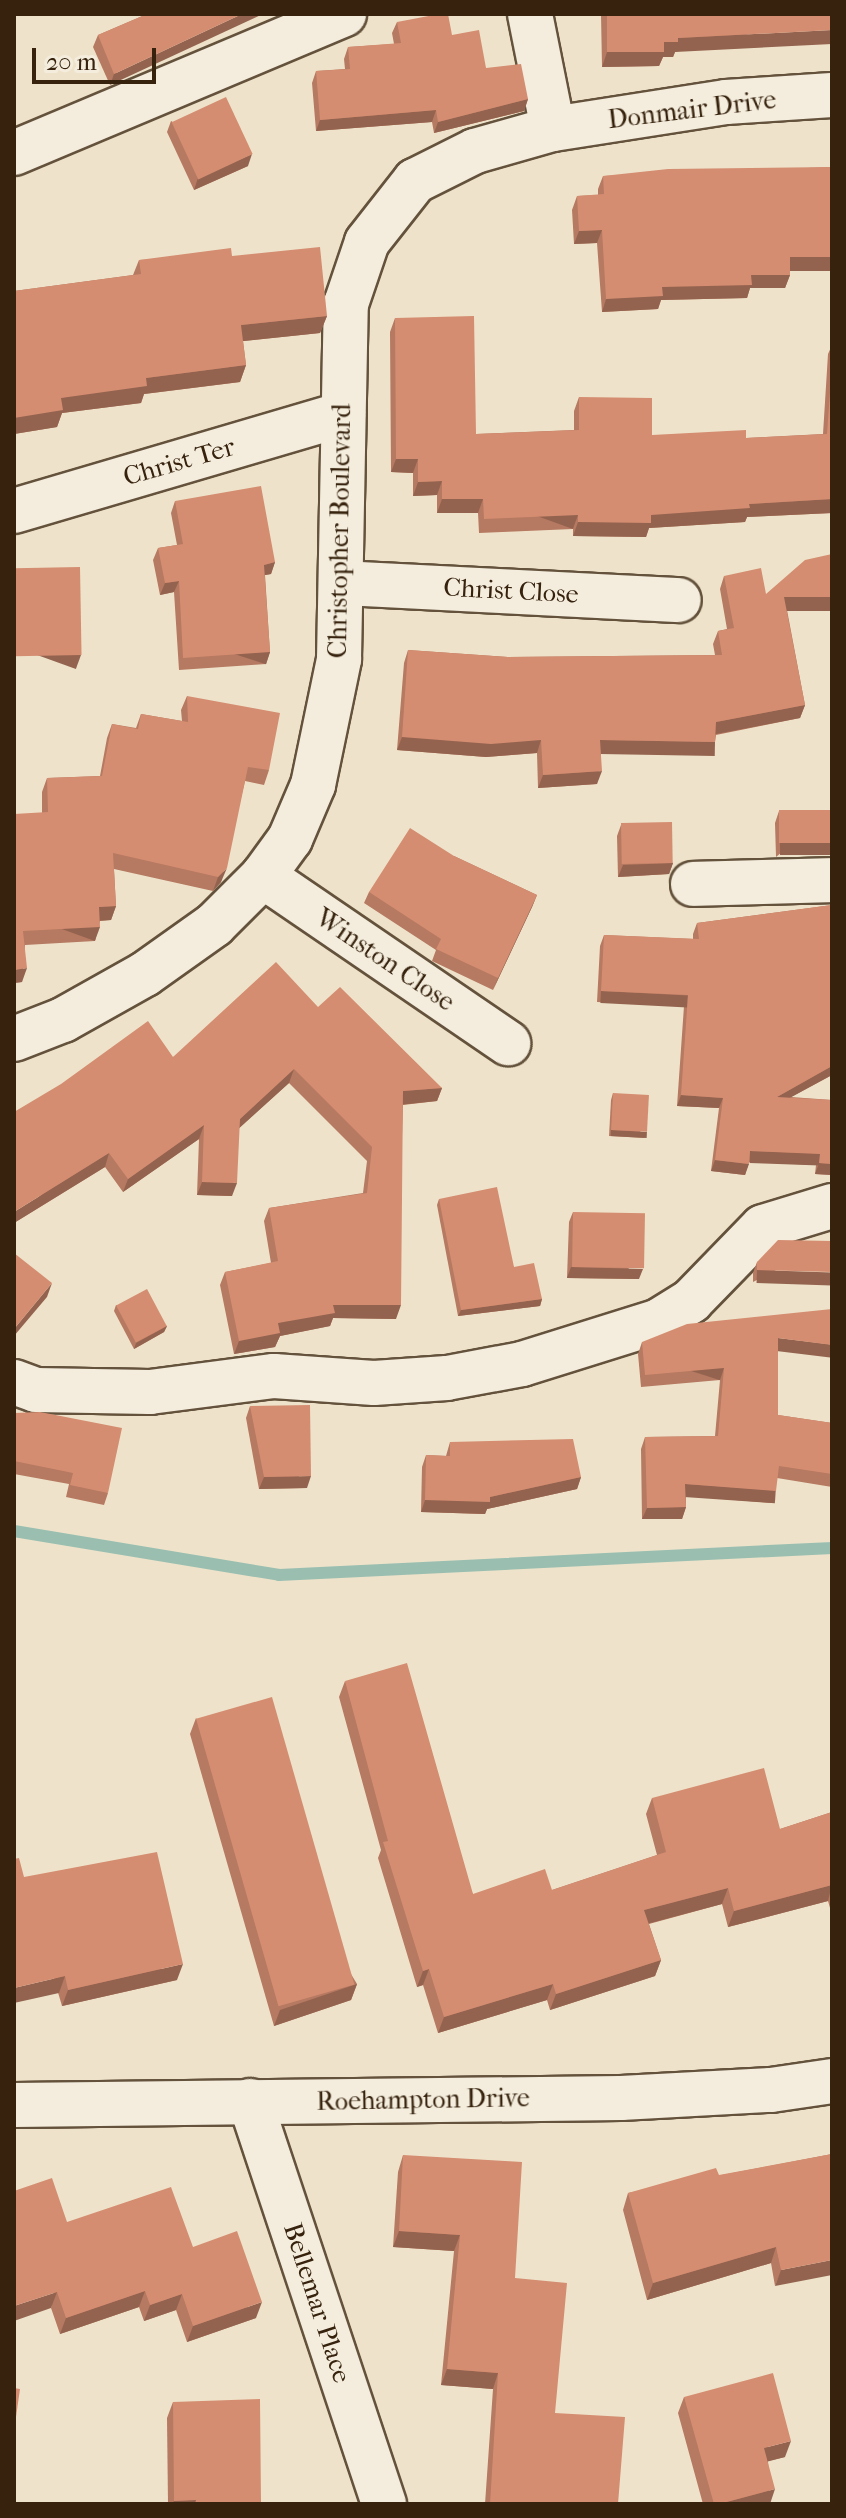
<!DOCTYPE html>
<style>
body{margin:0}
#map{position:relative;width:846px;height:2518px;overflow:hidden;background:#eee3ca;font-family:"IM FELL French Canon",serif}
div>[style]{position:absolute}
.stream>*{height:12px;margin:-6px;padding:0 6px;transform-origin:6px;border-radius:6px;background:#9abfb1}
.roads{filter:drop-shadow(2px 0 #64523c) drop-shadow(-2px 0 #64523c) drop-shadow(0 2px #64523c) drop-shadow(0 -2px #64523c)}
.minor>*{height:44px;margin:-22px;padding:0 22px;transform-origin:22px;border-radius:22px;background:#f4eddd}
.wall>*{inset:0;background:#b67961}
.shaded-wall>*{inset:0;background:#94634f;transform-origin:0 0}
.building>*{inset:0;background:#d48d71;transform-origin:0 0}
span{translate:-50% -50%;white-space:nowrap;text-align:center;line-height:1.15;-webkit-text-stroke:6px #f4eddd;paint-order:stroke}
.street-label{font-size:26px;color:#36220d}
.frame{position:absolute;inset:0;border:16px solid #36220d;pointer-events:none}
.scale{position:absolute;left:32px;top:48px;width:124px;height:36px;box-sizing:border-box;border:4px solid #36220d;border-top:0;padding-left:10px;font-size:24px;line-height:28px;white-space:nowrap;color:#36220d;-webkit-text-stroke:6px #f4eddd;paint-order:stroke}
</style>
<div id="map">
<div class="stream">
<div style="left:14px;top:1531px;width:269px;rotate:9.4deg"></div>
<div style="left:279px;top:1575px;width:554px;rotate:-2.8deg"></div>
</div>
<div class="roads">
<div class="minor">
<div style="left:530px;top:14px;width:117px;rotate:78.7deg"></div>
<div style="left:14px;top:153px;width:358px;rotate:-22.8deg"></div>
<div style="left:14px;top:511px;width:343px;rotate:-16.4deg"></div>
<div style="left:342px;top:583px;width:337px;rotate:2.9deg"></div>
<div style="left:263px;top:876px;width:297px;rotate:34.3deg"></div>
<div style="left:693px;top:884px;width:139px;rotate:-1.6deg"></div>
<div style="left:14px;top:1039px;width:53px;rotate:-21.2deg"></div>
<div style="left:63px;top:1020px;width:94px;rotate:-29.3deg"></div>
<div style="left:145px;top:974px;width:85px;rotate:-35.4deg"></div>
<div style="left:214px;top:925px;width:69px;rotate:-45deg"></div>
<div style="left:263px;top:876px;width:46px;rotate:-53.9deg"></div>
<div style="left:290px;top:839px;width:59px;rotate:-66.9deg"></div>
<div style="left:313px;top:785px;width:129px;rotate:-78.3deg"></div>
<div style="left:339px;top:659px;width:355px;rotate:-88.9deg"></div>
<div style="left:346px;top:304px;width:65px;rotate:-71.3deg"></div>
<div style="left:367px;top:242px;width:78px;rotate:-51.8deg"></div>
<div style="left:415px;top:181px;width:67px;rotate:-26.6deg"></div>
<div style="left:475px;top:151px;width:81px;rotate:-15.8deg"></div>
<div style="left:553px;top:129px;width:175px;rotate:-8.9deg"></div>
<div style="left:726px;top:102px;width:106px;rotate:-3.8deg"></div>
<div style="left:14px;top:1382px;width:23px;rotate:20deg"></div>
<div style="left:36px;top:1390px;width:114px;rotate:1deg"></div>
<div style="left:150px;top:1392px;width:125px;rotate:-7.4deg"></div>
<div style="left:274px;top:1376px;width:100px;rotate:4deg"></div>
<div style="left:374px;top:1383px;width:73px;rotate:-3.9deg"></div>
<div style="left:447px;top:1378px;width:76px;rotate:-10.6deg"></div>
<div style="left:522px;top:1364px;width:144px;rotate:-17.4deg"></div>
<div style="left:659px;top:1321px;width:38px;rotate:-32deg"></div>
<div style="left:691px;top:1301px;width:103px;rotate:-45.8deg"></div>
<div style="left:763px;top:1227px;width:72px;rotate:-16.9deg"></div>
<div style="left:250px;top:2101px;width:425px;rotate:71.6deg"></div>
<div style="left:14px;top:2105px;width:607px;rotate:-0.66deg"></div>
<div style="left:621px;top:2098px;width:150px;rotate:-3.1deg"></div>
<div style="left:771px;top:2090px;width:62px;rotate:-8.4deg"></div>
</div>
</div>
<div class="wall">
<div style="clip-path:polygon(147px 14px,110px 85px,93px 47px,98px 35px)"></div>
<div style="clip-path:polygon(601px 14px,832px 14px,675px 52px,673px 57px,663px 57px,659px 66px,602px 67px)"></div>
<div style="clip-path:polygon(397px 22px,452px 35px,486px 68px,528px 99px,524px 111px,434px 133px,432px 122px,316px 131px,312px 83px,316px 71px,345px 69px,344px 59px,348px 47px,394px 44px,392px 33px)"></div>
<div style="clip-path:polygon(171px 121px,248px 166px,194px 190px,167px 132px)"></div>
<div style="clip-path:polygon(832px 167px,832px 270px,790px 270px,790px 275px,785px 288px,750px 288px,747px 298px,661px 300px,658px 309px,602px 312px,597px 243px,574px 244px,572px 210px,577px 196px,598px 195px,598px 189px,603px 176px)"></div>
<div style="clip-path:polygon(232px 256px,327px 316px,320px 333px,243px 341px,246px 365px,240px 382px,144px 394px,141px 403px,62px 413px,57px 427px,14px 434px,14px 291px,133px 275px,139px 260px)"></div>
<div style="clip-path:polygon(395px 318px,476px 434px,574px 430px,574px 411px,579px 397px,652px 435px,746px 438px,823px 434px,828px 354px,832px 345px,832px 513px,747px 517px,745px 522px,649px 528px,646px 537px,573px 536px,573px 529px,479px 533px,478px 513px,437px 513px,437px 495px,413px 496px,413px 473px,391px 472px,390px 332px)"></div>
<div style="clip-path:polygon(175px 501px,275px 562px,271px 574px,265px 575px,270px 652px,266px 664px,179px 670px,174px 592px,160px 595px,153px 560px,158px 548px,177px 545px,171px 513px)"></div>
<div style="clip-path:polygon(724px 576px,766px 594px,787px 610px,805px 705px,800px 718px,716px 735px,715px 742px,711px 755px,601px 753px,597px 784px,538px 788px,537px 753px,486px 757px,397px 750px,404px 663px,408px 650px,508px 657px,715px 655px,713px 644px,718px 631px,727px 629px,720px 589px)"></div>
<div style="clip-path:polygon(187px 696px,269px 770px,264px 785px,245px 781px,221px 882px,213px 891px,114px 869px,116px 906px,111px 920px,100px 921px,95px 941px,25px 945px,22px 982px,14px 983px,42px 813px,42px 792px,47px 778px,100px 776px,107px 738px,112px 724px,136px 728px,141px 714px,182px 721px,181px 710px)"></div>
<div style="clip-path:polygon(832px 810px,776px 857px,775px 823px,779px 811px)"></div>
<div style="clip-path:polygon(621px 825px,673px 863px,669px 874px,618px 877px,617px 836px)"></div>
<div style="clip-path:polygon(454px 856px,537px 895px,532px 907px,493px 990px,432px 961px,436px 950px,364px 903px,369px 892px)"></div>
<div style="clip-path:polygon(832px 905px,832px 1075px,791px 1097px,832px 1100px,832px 1175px,815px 1174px,816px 1165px,749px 1162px,745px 1175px,711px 1171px,719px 1108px,677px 1106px,684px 1006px,597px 1002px,600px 946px,604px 935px,693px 939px,693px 934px,697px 923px)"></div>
<div style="clip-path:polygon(318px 1007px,442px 1088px,437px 1101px,403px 1105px,396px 1319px,333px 1318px,330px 1326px,280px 1336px,275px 1347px,234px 1354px,220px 1285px,225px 1272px,271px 1263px,264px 1221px,269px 1208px,363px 1193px,367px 1161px,289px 1083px,239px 1128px,232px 1196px,197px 1195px,199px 1139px,123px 1192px,105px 1167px,14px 1223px,173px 1057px)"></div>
<div style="clip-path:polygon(613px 1093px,645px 1138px,609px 1136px,611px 1100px)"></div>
<div style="clip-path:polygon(439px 1199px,514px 1267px,542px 1299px,540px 1306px,458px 1316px,437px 1205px)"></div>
<div style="clip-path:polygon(573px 1212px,639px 1279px,567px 1278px,569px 1222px)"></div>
<div style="clip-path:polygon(832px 1241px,753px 1282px,753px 1273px,757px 1262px)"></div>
<div style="clip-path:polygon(116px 1305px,167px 1326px,164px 1332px,134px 1349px,114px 1311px)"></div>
<div style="clip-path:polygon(642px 1342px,778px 1350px,778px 1415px,832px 1423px,832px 1487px,777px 1478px,772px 1503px,686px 1496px,686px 1507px,682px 1519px,642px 1519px,641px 1449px,645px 1437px,715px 1436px,720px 1380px,641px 1387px,638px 1354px)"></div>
<div style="clip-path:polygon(250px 1406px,307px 1488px,259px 1489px,246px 1418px)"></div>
<div style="clip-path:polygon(14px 1413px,108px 1493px,104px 1505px,66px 1497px,69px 1484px,14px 1474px)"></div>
<div style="clip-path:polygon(450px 1442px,581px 1477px,577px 1489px,487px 1509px,485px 1514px,421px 1512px,422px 1467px,426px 1455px,446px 1456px)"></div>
<div style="clip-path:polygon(345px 1681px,473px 1894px,552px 1890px,657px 1855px,646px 1814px,652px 1798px,780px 1829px,832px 1812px,832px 1915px,828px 1901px,728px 1927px,722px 1904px,649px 1924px,661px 1960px,655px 1976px,550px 2010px,547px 2000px,438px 2033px,423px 1985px,417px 1987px,378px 1858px,381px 1850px,339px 1697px)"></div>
<div style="clip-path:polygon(196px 1718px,357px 1984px,351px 2000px,274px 2026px,190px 1734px)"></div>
<div style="clip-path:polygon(24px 1877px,177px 1980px,62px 2006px)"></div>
<div style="clip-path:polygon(832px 2154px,775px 2286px,771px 2263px,647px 2300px,623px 2210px,628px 2193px)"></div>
<div style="clip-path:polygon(403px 2155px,515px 2278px,555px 2413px,618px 2504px,485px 2504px,493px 2389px,441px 2385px,454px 2251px,393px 2247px,398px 2172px)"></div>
<div style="clip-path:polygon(67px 2222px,193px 2247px,256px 2318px,187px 2342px,176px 2310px,144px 2321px,139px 2307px,60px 2334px,51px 2308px)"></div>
<div style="clip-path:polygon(684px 2397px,785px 2457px,768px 2461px,770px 2504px,703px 2504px,678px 2413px)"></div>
<div style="clip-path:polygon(173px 2402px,261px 2504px,168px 2504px,167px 2418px)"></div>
</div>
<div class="shaded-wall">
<div style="clip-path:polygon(242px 14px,263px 14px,110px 85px,114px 74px)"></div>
<div style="clip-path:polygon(832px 30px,832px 44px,675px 52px,673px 57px,663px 57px,659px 66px,602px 67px,607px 52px,678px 38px)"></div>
<div style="clip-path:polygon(528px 99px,524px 111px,434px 133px,438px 122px)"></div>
<div style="clip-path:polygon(436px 110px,432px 122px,316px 131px,320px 120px)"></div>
<div style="clip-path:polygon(252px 154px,248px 166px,194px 190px,198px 178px)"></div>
<div style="clip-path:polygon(602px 230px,597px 243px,574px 244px,579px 231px)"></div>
<div style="left:790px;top:257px;width:42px;height:14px"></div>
<div style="clip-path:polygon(751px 275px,790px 275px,785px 288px,750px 288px,747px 298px,661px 300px,658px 309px,602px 312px,606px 299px,662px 287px)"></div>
<div style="clip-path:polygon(327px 316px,320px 333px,235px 342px,241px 325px)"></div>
<div style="clip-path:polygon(246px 365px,240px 382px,144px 394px,141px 403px,62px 413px,57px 427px,14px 434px,14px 418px,61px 398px,146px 378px)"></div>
<div style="clip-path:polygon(396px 459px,418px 459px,413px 473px,391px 472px)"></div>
<div style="clip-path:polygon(442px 481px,437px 495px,413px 496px,418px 482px)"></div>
<div style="clip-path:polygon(442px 499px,483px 499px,478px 513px,437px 513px)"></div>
<div style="clip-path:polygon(832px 499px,832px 513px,747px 517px,745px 522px,649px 528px,646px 537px,573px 536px,578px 522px,749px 504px)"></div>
<div style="left:578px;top:515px;width:15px;height:94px;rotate:110deg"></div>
<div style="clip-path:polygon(275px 562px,271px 574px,260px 576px,264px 565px)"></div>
<div style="clip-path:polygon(179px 581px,174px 592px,160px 595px,165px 583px)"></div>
<div style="left:784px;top:597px;width:48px;height:14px"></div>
<div style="left:270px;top:652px;width:13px;height:87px;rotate:108deg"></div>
<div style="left:81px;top:655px;width:15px;height:67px;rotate:110deg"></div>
<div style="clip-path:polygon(805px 705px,800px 718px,711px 735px,716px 722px)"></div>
<div style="clip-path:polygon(402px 737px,541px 740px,537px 753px,486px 757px,397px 750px)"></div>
<div style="left:600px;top:740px;width:115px;height:14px;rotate:1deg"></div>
<div style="clip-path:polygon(602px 771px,597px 784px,538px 788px,543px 775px)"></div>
<div style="left:832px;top:843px;width:12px;height:52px;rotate:90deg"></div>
<div style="clip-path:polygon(673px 863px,669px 874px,618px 877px,623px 865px)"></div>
<div style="clip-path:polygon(227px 868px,221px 882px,213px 891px,218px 877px)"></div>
<div style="clip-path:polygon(537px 895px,532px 907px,493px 990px,498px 978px)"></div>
<div style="clip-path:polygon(116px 906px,111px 920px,94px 921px,99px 907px)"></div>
<div style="left:100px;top:927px;width:15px;height:77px;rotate:110deg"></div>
<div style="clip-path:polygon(27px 968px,22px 982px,14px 983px,14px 970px)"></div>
<div style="left:601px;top:991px;width:87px;height:12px;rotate:3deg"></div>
<div style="clip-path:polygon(832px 1066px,832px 1075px,773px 1107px,777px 1097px)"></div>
<div style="clip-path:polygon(294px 1069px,289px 1083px,235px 1132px,240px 1119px)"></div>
<div style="clip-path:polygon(442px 1088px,437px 1101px,398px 1105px,403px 1091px)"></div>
<div style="clip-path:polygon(681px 1095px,723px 1098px,719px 1108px,677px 1106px)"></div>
<div style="clip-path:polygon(204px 1125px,199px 1139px,123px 1192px,128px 1179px)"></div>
<div style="left:611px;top:1130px;width:36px;height:6px;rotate:3deg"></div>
<div style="left:750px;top:1151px;width:70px;height:12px;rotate:2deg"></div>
<div style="clip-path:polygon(109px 1153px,105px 1167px,14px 1223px,14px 1212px)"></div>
<div style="clip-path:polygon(715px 1160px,749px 1164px,745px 1175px,711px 1171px)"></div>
<div style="clip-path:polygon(819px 1163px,832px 1164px,832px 1175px,815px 1174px)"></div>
<div style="clip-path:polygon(202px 1182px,237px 1183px,232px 1196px,197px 1195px)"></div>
<div style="clip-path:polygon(571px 1267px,643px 1269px,639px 1279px,567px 1278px)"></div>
<div style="left:757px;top:1270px;width:75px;height:13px;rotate:2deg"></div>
<div style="clip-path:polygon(52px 1283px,47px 1297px,14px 1336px,14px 1329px)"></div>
<div style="clip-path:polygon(542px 1299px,540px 1306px,458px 1316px,461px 1310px)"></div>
<div style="clip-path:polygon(333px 1305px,401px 1305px,396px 1319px,333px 1318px,330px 1326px,280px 1336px,275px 1347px,234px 1354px,239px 1341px,278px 1323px)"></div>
<div style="clip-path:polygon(167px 1326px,164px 1332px,134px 1349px,136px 1343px)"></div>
<div style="left:778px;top:1338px;width:54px;height:13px;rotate:7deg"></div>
<div style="left:724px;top:1368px;width:13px;height:79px;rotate:108deg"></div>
<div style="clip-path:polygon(311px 1476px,307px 1488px,259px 1489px,264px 1477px)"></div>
<div style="clip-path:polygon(581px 1477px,577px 1489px,487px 1509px,485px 1514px,421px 1512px,425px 1500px,490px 1497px)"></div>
<div style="left:685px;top:1484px;width:91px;height:13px;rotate:4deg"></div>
<div style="clip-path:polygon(686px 1507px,682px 1519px,642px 1519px,647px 1508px)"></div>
<div style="clip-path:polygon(832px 1885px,828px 1901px,728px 1927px,734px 1911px)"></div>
<div style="clip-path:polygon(728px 1888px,722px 1904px,639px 1926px,644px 1910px)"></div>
<div style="clip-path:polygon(661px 1960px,655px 1976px,550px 2010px,556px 1994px)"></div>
<div style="clip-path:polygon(183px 1964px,177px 1980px,62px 2006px,68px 1990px)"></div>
<div style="clip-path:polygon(429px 1969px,423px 1985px,417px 1987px,423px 1971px)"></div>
<div style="clip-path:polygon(65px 1976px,59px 1993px,14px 2003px,14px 1988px)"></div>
<div style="clip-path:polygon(357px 1984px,351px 2000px,274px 2026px,280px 2010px)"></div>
<div style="clip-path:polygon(553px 1984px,547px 2000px,438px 2033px,444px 2017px)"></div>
<div style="clip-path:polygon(399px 2231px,460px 2235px,454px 2251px,393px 2247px)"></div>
<div style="clip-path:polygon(776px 2247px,771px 2263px,647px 2300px,653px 2283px)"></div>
<div style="clip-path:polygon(832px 2260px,832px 2275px,775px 2286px,781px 2270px)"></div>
<div style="clip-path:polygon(145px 2291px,139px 2307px,60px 2334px,66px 2318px)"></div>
<div style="clip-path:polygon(57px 2292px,51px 2308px,14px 2321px,14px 2306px)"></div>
<div style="clip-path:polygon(182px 2294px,176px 2310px,144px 2321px,150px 2305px)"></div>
<div style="clip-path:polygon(262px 2302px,256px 2318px,187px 2342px,193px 2326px)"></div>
<div style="clip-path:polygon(447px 2369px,498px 2373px,493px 2389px,441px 2385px)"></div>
<div style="clip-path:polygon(791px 2441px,785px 2457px,758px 2464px,764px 2448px)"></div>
<div style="clip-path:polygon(775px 2489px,770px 2504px,719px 2504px)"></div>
<div style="clip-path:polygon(196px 2500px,194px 2504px,172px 2504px,174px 2501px)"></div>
</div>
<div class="building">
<div style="clip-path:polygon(147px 14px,242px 14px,114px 74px,98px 35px)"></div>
<div style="clip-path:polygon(439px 14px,448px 14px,452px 35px,479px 30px,486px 68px,521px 64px,528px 99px,438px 122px,436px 110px,320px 120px,316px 71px,350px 69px,348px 47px,401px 43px,397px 22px)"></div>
<div style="clip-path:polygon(607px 14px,832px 14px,832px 30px,678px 38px,678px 42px,664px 42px,664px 52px,607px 52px)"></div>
<div style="left:226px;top:97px;width:63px;height:60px;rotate:65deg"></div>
<div style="clip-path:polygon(832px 167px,832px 257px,790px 257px,790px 275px,751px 275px,752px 285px,662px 287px,663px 296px,606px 299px,602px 230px,579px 231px,577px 196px,604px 194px,603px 176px,668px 169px)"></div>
<div style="clip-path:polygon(320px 247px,327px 316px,241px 325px,246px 365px,146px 378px,147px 386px,61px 398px,63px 410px,14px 418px,14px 291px,141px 274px,139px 260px,231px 248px,232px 256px)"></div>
<div style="clip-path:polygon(474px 316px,476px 434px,579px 430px,579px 397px,652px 398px,652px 435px,746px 430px,746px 438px,827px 434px,832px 363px,832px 499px,749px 504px,750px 508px,651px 515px,651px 523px,578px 522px,578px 515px,484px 519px,483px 499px,442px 499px,442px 481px,418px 482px,418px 459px,396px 459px,395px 318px)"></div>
<div style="clip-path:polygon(261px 486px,275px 562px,264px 565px,270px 652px,183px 658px,179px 581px,165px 583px,158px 548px,183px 544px,175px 501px)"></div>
<div style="clip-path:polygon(832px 554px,832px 597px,784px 597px,805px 705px,716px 722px,715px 742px,600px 740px,602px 771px,543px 775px,541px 740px,491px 744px,402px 737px,408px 650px,508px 657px,722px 655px,718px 631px,734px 628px,724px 576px,761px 568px,766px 594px,805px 560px)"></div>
<div style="left:80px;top:567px;width:88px;height:66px;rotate:89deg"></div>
<div style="clip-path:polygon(187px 696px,280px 713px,269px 770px,248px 767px,227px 868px,218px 877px,113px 853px,116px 906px,99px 907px,100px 927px,23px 931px,27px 968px,14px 970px,14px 814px,48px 812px,47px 778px,102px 776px,112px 724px,138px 729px,141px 714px,188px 722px)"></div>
<div style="left:832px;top:810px;width:33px;height:53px;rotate:90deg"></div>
<div style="left:672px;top:822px;width:41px;height:51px;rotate:89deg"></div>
<div style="clip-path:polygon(410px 828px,454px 856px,537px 895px,498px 978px,436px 949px,441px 939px,369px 892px)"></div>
<div style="clip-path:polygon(832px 905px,832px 999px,830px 999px,832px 1003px,832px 1066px,777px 1097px,832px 1100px,832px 1164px,819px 1163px,820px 1154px,750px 1151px,749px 1164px,715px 1160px,723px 1098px,681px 1095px,688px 995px,601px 991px,604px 935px,699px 939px,697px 923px)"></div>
<div style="clip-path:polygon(276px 962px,318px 1007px,340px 987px,442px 1088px,403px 1091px,401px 1305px,333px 1305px,335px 1313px,278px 1323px,280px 1333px,239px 1341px,225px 1272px,278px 1261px,269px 1208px,367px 1193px,372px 1147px,294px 1069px,240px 1119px,237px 1183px,202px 1182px,204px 1125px,128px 1179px,109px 1153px,14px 1212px,14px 1112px,61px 1084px,148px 1021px,173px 1057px)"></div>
<div style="left:613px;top:1093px;width:36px;height:37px;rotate:3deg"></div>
<div style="clip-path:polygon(497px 1187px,514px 1267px,534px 1263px,542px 1299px,461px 1310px,439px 1199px)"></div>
<div style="left:573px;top:1212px;width:72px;height:55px;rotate:1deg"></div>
<div style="clip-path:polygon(778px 1240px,832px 1241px,832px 1272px,757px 1270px,757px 1262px)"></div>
<div style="clip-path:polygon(14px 1253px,52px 1283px,14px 1329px)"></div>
<div style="left:147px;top:1289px;width:42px;height:35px;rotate:62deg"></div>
<div style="clip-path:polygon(832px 1309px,832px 1345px,778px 1338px,778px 1415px,832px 1423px,832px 1474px,779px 1466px,776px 1491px,685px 1484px,686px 1507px,647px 1508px,645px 1437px,718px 1436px,724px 1368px,645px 1375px,642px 1342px,687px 1324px)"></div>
<div style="clip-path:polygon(310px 1405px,311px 1476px,264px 1477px,250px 1406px)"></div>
<div style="clip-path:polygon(40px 1412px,122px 1428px,108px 1493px,70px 1485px,73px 1473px,14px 1461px,14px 1413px)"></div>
<div style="clip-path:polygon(573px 1439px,581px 1477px,490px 1497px,490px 1502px,425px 1500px,426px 1455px,450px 1456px,450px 1442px)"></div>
<div style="clip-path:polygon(407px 1663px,473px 1894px,545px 1869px,552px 1890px,666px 1852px,652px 1798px,764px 1768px,780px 1829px,832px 1812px,832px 1885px,734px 1911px,728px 1888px,644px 1910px,661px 1960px,556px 1994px,553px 1984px,444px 2017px,429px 1969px,423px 1971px,383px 1842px,388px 1841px,345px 1681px)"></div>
<div style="left:272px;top:1697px;width:299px;height:79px;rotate:74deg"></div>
<div style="clip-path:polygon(157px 1852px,183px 1964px,68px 1990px,65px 1976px,14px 1988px,14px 1859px,19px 1858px,24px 1877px)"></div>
<div style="clip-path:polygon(832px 2154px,832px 2260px,781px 2270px,776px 2247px,653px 2283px,628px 2193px,716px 2168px,719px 2175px)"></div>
<div style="clip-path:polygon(403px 2155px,522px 2162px,515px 2278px,567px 2283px,555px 2413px,625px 2417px,618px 2504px,490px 2504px,498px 2373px,447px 2369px,460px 2235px,399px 2231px)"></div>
<div style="clip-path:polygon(52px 2178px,67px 2222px,171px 2187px,193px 2247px,237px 2231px,262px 2302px,193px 2326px,182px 2294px,150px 2305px,145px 2291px,66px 2318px,57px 2292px,14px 2306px,14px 2191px)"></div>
<div style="clip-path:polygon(773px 2373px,791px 2441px,764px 2448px,775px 2489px,719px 2504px,714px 2504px,684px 2397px)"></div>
<div style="clip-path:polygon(14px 2388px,20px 2389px,14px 2431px)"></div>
<div style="clip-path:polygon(260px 2399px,261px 2504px,196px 2504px,196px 2500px,174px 2501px,173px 2402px)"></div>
</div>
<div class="street-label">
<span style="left:692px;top:110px;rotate:-7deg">Donmair Drive</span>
<span style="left:179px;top:462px;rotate:-16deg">Christ Ter</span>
<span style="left:340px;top:531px;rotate:-89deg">Christopher Boulevard</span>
<span style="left:511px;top:591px;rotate:3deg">Christ Close</span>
<span style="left:385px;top:960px;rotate:34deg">Winston Close</span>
<span style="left:423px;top:2100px;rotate:-1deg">Roehampton Drive</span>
<span style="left:317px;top:2303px;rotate:72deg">Bellemar Place</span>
</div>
<div class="frame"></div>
<div class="scale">20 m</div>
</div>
